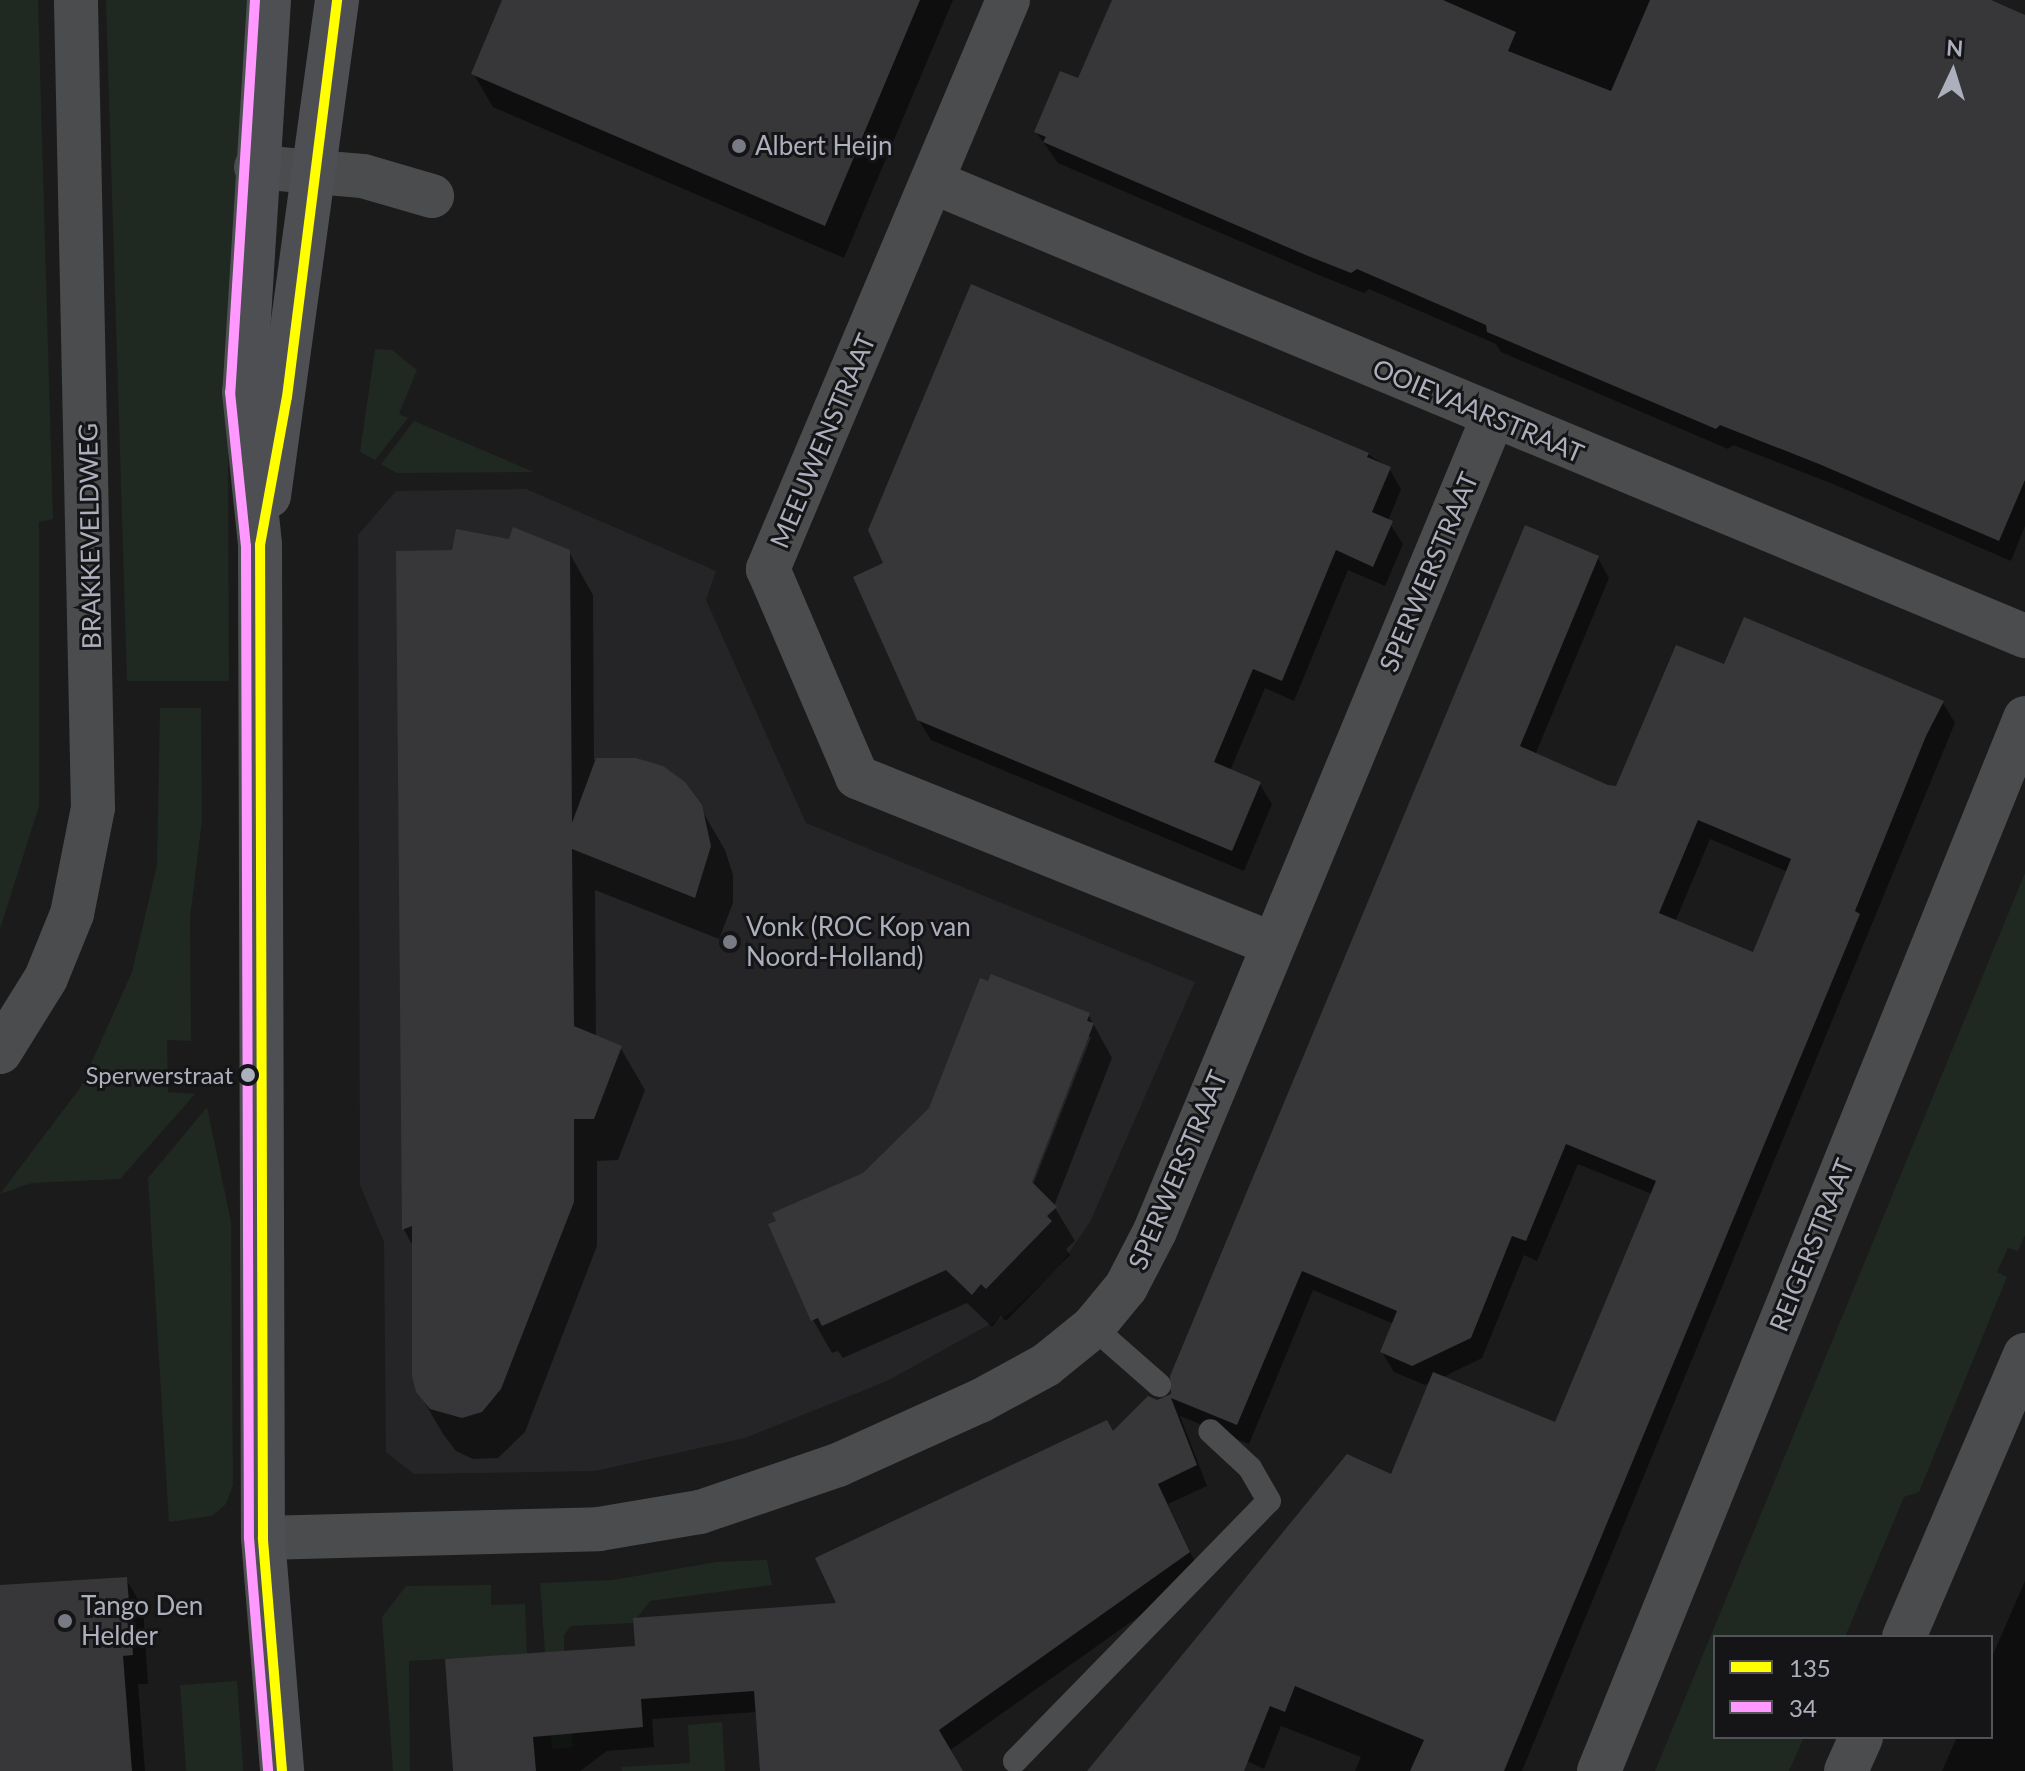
<!DOCTYPE html>
<style>
body{margin:0}
#map{position:relative;width:2025px;height:1771px;overflow:hidden;background:#1b1b1b;font-family:Lato,sans-serif}
div>[style]{position:absolute}
.built>*{inset:0;background:#252527}
.green>*{inset:0;background:#202822;transform-origin:0 0}
.shadow>*{inset:0;background:#0007}
.building>*{inset:0;background:#373739}
.service>*{height:24px;margin:-12px;padding:0 12px;transform-origin:12px;border-radius:12px;background:#4b4c4e}
.minor>*{height:44px;margin:-22px;padding:0 22px;transform-origin:22px;border-radius:22px;background:#4b4c4e}
.tertiary>*{height:44px;margin:-22px;padding:0 22px;transform-origin:22px;border-radius:22px;background:#4b4c4e}
.secondary>*{height:44px;margin:-22px;padding:0 22px;transform-origin:22px;border-radius:22px;background:#4e4f53}
.bus-1>*{height:10px;margin:-5px;padding:0 5px;transform-origin:5px;border-radius:5px;background:#ff0}
.bus-2>*{height:10px;margin:-5px;padding:0 5px;transform-origin:5px;border-radius:5px;background:#f9f}
.dots>*{width:22px;height:22px;translate:-50% -50%;box-sizing:border-box;border:4px solid #151517;border-radius:50%}
span{translate:-50% -50%;white-space:nowrap;text-align:center;line-height:1.15;-webkit-text-stroke:6px #151517;paint-order:stroke}
.bus-label{font-size:24px;color:#acafbc}
.right{translate:-100% -50%;text-align:right}
.poi-label{font-size:26px;color:#acafbc}
.left{translate:0 -50%;text-align:left}
.street-label{font-size:26px;color:#acafbc}
.legend{position:absolute;left:1713px;top:1635px;width:280px;height:104px;box-sizing:border-box;background:#151517;border:2px solid #515359;margin:0;padding:10px 14px;list-style:none;font-size:24px;color:#acafbc}
.legend li{display:flex;align-items:center;gap:16px;height:40px}
.legend b{width:40px;border:2px solid #515359}
.north{position:absolute;left:1913px;top:32px;width:80px;height:80px;-webkit-text-stroke:6px #151517;paint-order:stroke;rotate:4deg;font-size:22px;font-weight:700;line-height:32px;text-align:center;color:#acafbc}
.north::after{content:'';display:block;margin:auto;width:28px;height:36px;background:#acafbc;clip-path:polygon(50% 0,100% 100%,50% 72%,0 100%)}
</style>
<div id="map">
<div class="built">
<div style="clip-path:polygon(526px 489px,716px 571px,706px 600px,806px 823px,1195px 982px,1090px 1222px,1059px 1267px,1010px 1313px,887px 1381px,745px 1438px,595px 1471px,414px 1474px,386px 1452px,384px 1242px,360px 1185px,358px 535px,396px 491px)"></div>
</div>
<div class="green">
<div style="clip-path:polygon(0 0,38px 0,53px 519px,39px 522px,39px 806px,0 929px)"></div>
<div style="clip-path:polygon(106px 0,251px 0,228px 438px,229px 681px,127px 681px)"></div>
<div style="clip-path:polygon(375px 349px,392px 350px,417px 370px,399px 414px,408px 418px,375px 460px,360px 452px)"></div>
<div style="clip-path:polygon(414px 421px,534px 472px,397px 473px,381px 464px)"></div>
<div style="clip-path:polygon(160px 708px,201px 708px,202px 820px,190px 918px,191px 1041px,167px 1040px,168px 1092px,195px 1094px,120px 1179px,32px 1183px,0 1194px,80px 1088px,132px 972px,157px 865px)"></div>
<div style="clip-path:polygon(2025px 873px,2025px 1235px,2018px 1251px,2008px 1248px,1997px 1272px,2007px 1277px,1919px 1492px,1904px 1497px,1845px 1637px,1715px 1637px,1715px 1737px,1804px 1737px,1789px 1771px,1655px 1771px)"></div>
<div style="clip-path:polygon(207px 1107px,231px 1222px,233px 1485px,226px 1504px,212px 1516px,169px 1522px,148px 1178px)"></div>
<div style="clip-path:polygon(767px 1560px,772px 1585px,650px 1601px,633px 1623px,571px 1626px,564px 1635px,564px 1651px,573px 1747px,552px 1749px,540px 1583px,613px 1580px,716px 1562px)"></div>
<div style="clip-path:polygon(491px 1585px,491px 1605px,525px 1604px,527px 1654px,409px 1661px,410px 1771px,393px 1771px,382px 1617px,406px 1586px)"></div>
<div style="left:237px;top:1681px;width:90px;height:57px;rotate:86deg"></div>
<div style="clip-path:polygon(722px 1722px,725px 1771px,622px 1771px,621px 1767px,690px 1763px,688px 1725px)"></div>
</div>
<div class="shadow">
<div style="clip-path:polygon(504px 0,953px 0,844px 258px,493px 107px,473px 73px)"></div>
<div style="clip-path:polygon(1114px 0,1986px 0,2025px 16px,2025px 526px,2011px 561px,1833px 484px,1733px 445px,1728px 449px,1501px 352px,1496px 344px,1369px 289px,1364px 293px,1321px 276px,1058px 163px,1036px 132px,1080px 80px)"></div>
<div style="clip-path:polygon(1368px 454px,1389px 468px,1401px 489px,1388px 521px,1403px 544px,1385px 586px,1348px 570px,1294px 701px,1265px 688px,1230px 771px,1259px 783px,1272px 804px,1244px 871px,931px 740px,918px 719px)"></div>
<div style="clip-path:polygon(569px 552px,593px 595px,594px 760px,649px 763px,700px 807px,725px 850px,733px 875px,733px 903px,719px 939px,595px 890px,596px 1038px,620px 1047px,645px 1090px,618px 1160px,597px 1161px,597px 1246px,525px 1432px,498px 1458px,473px 1459px,456px 1451px,443px 1434px,418px 1391px,414px 1248px,404px 1230px,398px 553px)"></div>
<div style="clip-path:polygon(evenodd,1598px 558px,1609px 578px,1535px 755px,1617px 789px,1725px 666px,1943px 703px,1955px 723px,1522px 1771px,1355px 1771px,1361px 1757px,1281px 1726px,1264px 1769px,1245px 1760px,1240px 1771px,1089px 1771px,1392px 1476px,1431px 1382px,1425px 1385px,1394px 1372px,1382px 1352px,1394px 1324px,1313px 1290px,1249px 1444px,1180px 1416px,1207px 1486px,1168px 1504px,1200px 1573px,949px 1751px,961px 1771px,762px 1771px,758px 1712px,652px 1719px,654px 1747px,607px 1751px,580px 1771px,455px 1771px,637px 1648px,839px 1605px,1173px 1396px,1598px 558px,1710px 839px,1788px 872px,1754px 955px,1675px 922px,1710px 839px,1598px 558px,1578px 1164px,1652px 1194px,1556px 1425px,1441px 1378px,1482px 1358px,1524px 1255px,1537px 1261px,1578px 1164px)"></div>
<div style="clip-path:polygon(evenodd,1088px 1014px,1112px 1058px,1054px 1206px,1075px 1241px,1066px 1249px,1070px 1255px,1006px 1321px,1001px 1316px,992px 1327px,967px 1303px,843px 1358px,838px 1351px,832px 1353px,813px 1320px,864px 1174px,1088px 1014px,1087px 1037px,1091px 1037px,1030px 1192px,1027px 1190px,1087px 1037px)"></div>
<div style="clip-path:polygon(126px 1579px,143px 1608px,148px 1684px,138px 1684px,145px 1771px,0 1771px,0 1587px)"></div>
<div style="clip-path:polygon(2025px 1581px,2025px 1771px,1942px 1771px,1957px 1737px,1991px 1737px,1991px 1659px)"></div>
</div>
<div class="building">
<div style="clip-path:polygon(502px 0,920px 0,825px 226px,471px 74px)"></div>
<div style="clip-path:polygon(1112px 0,1443px 0,1516px 32px,1508px 51px,1611px 91px,1650px 0,1991px 0,2025px 15px,2025px 480px,1999px 541px,1819px 464px,1720px 425px,1716px 429px,1487px 332px,1486px 325px,1357px 269px,1351px 273px,1308px 256px,1043px 142px,1046px 137px,1034px 132px,1060px 71px,1078px 78px)"></div>
<div style="clip-path:polygon(971px 284px,1369px 453px,1367px 457px,1391px 467px,1372px 512px,1393px 521px,1373px 567px,1336px 550px,1282px 681px,1253px 669px,1214px 762px,1261px 782px,1232px 851px,917px 720px,853px 577px,883px 563px,868px 530px)"></div>
<div style="clip-path:polygon(evenodd,1525px 525px,1599px 556px,1520px 746px,1608px 785px,1616px 786px,1676px 645px,1724px 664px,1744px 617px,1944px 701px,1926px 736px,1855px 911px,1860px 914px,1504px 1771px,1410px 1771px,1424px 1740px,1295px 1686px,1285px 1712px,1270px 1706px,1244px 1771px,1087px 1771px,1347px 1454px,1391px 1474px,1433px 1372px,1555px 1422px,1656px 1181px,1566px 1144px,1526px 1241px,1512px 1236px,1471px 1338px,1412px 1366px,1380px 1352px,1397px 1311px,1302px 1271px,1237px 1425px,1171px 1398px,1197px 1465px,1158px 1484px,1190px 1552px,939px 1730px,963px 1771px,760px 1771px,754px 1691px,641px 1699px,643px 1727px,533px 1737px,536px 1771px,453px 1771px,445px 1659px,635px 1646px,633px 1618px,836px 1603px,815px 1558px,1107px 1420px,1113px 1431px,1148px 1396px,1157px 1400px,1171px 1394px,1170px 1376px,1525px 525px,1698px 820px,1791px 859px,1753px 952px,1659px 913px,1698px 820px)"></div>
<div style="clip-path:polygon(513px 527px,570px 550px,572px 823px,596px 758px,636px 758px,663px 766px,685px 782px,702px 805px,711px 846px,695px 898px,572px 849px,574px 1026px,622px 1046px,594px 1119px,574px 1119px,574px 1202px,501px 1389px,482px 1412px,462px 1418px,430px 1409px,416px 1392px,412px 1376px,412px 1226px,402px 1230px,396px 551px,452px 550px,456px 529px,509px 539px)"></div>
<div style="clip-path:polygon(991px 974px,1090px 1013px,1087px 1021px,1094px 1023px,1032px 1182px,1057px 1207px,1047px 1216px,1052px 1221px,986px 1289px,981px 1284px,972px 1295px,946px 1270px,822px 1326px,818px 1318px,811px 1321px,768px 1224px,776px 1221px,772px 1213px,863px 1173px,929px 1108px,980px 978px,988px 981px)"></div>
<div style="clip-path:polygon(127px 1577px,133px 1655px,123px 1656px,132px 1771px,0 1771px,0 1585px)"></div>
</div>
<div class="service">
<div style="left:1093px;top:1327px;width:88px;rotate:41.3deg"></div>
<div style="left:1015px;top:1761px;width:363px;rotate:-45.7deg"></div>
<div style="left:1269px;top:1501px;width:38px;rotate:-120deg"></div>
<div style="left:1250px;top:1468px;width:54px;rotate:-137.2deg"></div>
</div>
<div class="minor">
<div style="left:1008px;top:0;width:618px;rotate:112.87deg"></div>
<div style="left:768px;top:569px;width:226px;rotate:66.8deg"></div>
<div style="left:857px;top:777px;width:448px;rotate:21.9deg"></div>
<div style="left:256px;top:167px;width:107px;rotate:4.8deg"></div>
<div style="left:363px;top:176px;width:72px;rotate:16.2deg"></div>
<div style="left:933px;top:182px;width:1183px;rotate:22.58deg"></div>
<div style="left:263px;top:1538px;width:336px;rotate:-1.5deg"></div>
<div style="left:599px;top:1529px;width:102px;rotate:-9.6deg"></div>
<div style="left:700px;top:1512px;width:146px;rotate:-18.8deg"></div>
<div style="left:838px;top:1465px;width:156px;rotate:-24.3deg"></div>
<div style="left:980px;top:1401px;width:75px;rotate:-28.6deg"></div>
<div style="left:1046px;top:1365px;width:60px;rotate:-39deg"></div>
<div style="left:1093px;top:1327px;width:52px;rotate:-50.5deg"></div>
<div style="left:1126px;top:1287px;width:63px;rotate:-62.6deg"></div>
<div style="left:1155px;top:1231px;width:881px;rotate:-67.45deg"></div>
<div style="left:1904px;top:1637px;width:307px;rotate:-66.8deg"></div>
<div style="left:1599px;top:1771px;width:1136px;rotate:-67.97deg"></div>
<div style="left:1846px;top:1771px;width:37px;rotate:-66deg"></div>
</div>
<div class="tertiary">
<div style="left:0;top:1052px;width:87px;rotate:-58.1deg"></div>
<div style="left:46px;top:978px;width:69px;rotate:-67.9deg"></div>
<div style="left:72px;top:914px;width:108px;rotate:-78.8deg"></div>
<div style="left:93px;top:808px;width:808px;rotate:-91.21deg"></div>
</div>
<div class="secondary">
<div style="left:269px;top:0;width:393px;rotate:93.6deg"></div>
<div style="left:244px;top:392px;width:154px;rotate:84deg"></div>
<div style="left:260px;top:545px;width:993px;rotate:89.83deg"></div>
<div style="left:263px;top:1538px;width:234px;rotate:85.3deg"></div>
<div style="left:269px;top:496px;width:501px;rotate:-82.19deg"></div>
</div>
<div class="bus-1">
<div style="left:282px;top:1771px;width:234px;rotate:-94.7deg"></div>
<div style="left:263px;top:1538px;width:993px;rotate:-90.17deg"></div>
<div style="left:260px;top:545px;width:150px;rotate:-79.7deg"></div>
<div style="left:287px;top:397px;width:400px;rotate:-82.8deg"></div>
</div>
<div class="bus-2">
<div style="left:255px;top:0;width:393px;rotate:93.6deg"></div>
<div style="left:230px;top:392px;width:155px;rotate:84.1deg"></div>
<div style="left:246px;top:546px;width:992px;rotate:89.83deg"></div>
<div style="left:249px;top:1538px;width:234px;rotate:85.3deg"></div>
</div>
<div class="dots">
<div style="left:739px;top:146px;background:#797b84"></div>
<div style="left:730px;top:942px;background:#797b84"></div>
<div style="left:248px;top:1075px;background:#acafbc"></div>
<div style="left:65px;top:1621px;background:#797b84"></div>
</div>
<div class="bus-label">
<span class="right" style="left:233px;top:1075px">Sperwerstraat</span>
</div>
<div class="poi-label">
<span class="left" style="left:755px;top:146px">Albert Heijn</span>
<span class="left" style="left:746px;top:942px">Vonk (ROC Kop van<br>Noord-Holland)</span>
<span class="left" style="left:81px;top:1621px">Tango Den<br>Helder</span>
</div>
<div class="street-label">
<span style="left:1478px;top:411px;rotate:23deg">OOIEVAARSTRAAT</span>
<span style="left:823px;top:441px;rotate:-67deg">MEEUWENSTRAAT</span>
<span style="left:90px;top:536px;rotate:-91deg">BRAKKEVELDWEG</span>
<span style="left:1429px;top:572px;rotate:-67deg">SPERWERSTRAAT</span>
<span style="left:1178px;top:1170px;rotate:-67deg">SPERWERSTRAAT</span>
<span style="left:1812px;top:1245px;rotate:-68deg">REIGERSTRAAT</span>
</div>
<ul class="legend">
<li><b style="height:10px;background:#ff0"></b>135</li>
<li><b style="height:10px;background:#f9f"></b>34</li>
</ul>
<div class="north">N</div>
</div>
